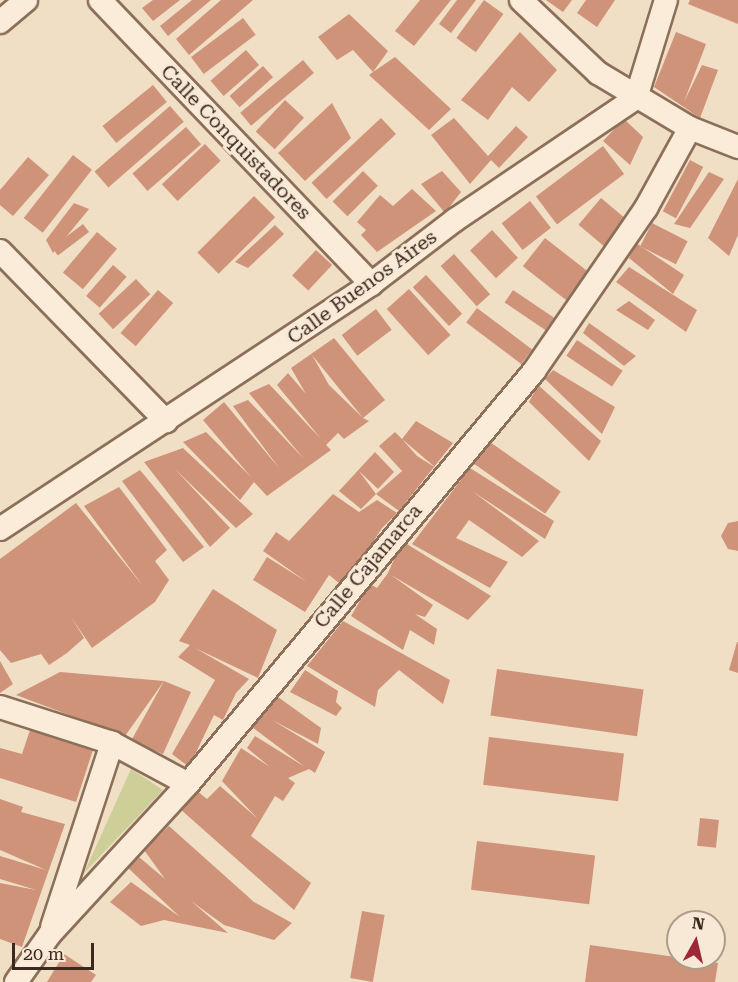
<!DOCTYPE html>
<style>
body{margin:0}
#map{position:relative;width:738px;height:982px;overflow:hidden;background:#f0dec5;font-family:"Roboto Serif",serif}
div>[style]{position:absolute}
.green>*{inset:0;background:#cecf98}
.building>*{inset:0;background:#cf9379;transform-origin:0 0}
.roads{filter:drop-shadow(2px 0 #8c6f5a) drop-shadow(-2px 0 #8c6f5a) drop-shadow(0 2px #8c6f5a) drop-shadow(0 -2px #8c6f5a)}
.street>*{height:22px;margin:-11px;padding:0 11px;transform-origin:11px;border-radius:11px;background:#faecd8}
span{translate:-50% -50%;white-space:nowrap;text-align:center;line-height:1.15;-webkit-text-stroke:6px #f7e9d5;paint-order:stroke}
.street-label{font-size:20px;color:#3b291e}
.north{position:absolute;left:666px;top:910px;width:60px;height:60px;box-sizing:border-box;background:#f7e9d5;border:2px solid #ac9c8c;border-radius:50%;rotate:8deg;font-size:16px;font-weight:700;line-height:24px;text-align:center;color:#3b291e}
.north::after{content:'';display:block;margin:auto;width:21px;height:27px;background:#9d2836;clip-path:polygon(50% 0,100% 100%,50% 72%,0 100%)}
.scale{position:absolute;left:12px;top:943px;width:82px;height:27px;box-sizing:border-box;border:3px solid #3b291e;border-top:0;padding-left:8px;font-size:18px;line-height:21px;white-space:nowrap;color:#3b291e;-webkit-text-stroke:4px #f7e9d5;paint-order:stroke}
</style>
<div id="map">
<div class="green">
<div style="clip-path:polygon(131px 769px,163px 790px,84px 873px)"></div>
</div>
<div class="building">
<div style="clip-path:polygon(153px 0,180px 0,153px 21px,142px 8px)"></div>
<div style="clip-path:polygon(192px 0,211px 0,168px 36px,160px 26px)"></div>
<div style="clip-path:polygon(221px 0,253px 0,189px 55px,176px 39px)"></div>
<div style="clip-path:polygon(420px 0,451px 0,414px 46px,395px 31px)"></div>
<div style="clip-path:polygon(457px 0,476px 0,451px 33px,439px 24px)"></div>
<div style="left:484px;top:0;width:24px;height:47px;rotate:36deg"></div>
<div style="clip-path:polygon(546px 0,572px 0,563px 12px)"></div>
<div style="clip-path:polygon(586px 0,615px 0,597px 27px,577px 13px)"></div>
<div style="clip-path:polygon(690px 0,738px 0,738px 24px,688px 4px)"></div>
<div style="clip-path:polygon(349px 14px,388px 51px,373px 72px,395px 57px,451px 109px,429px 130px,369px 75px,373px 72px,353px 50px,337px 60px,318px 37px)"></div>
<div style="left:243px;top:18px;width:21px;height:65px;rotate:53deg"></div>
<div style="clip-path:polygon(520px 32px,557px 70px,529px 102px,512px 87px,488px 120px,461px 100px)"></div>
<div style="clip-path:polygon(676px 32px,706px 44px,684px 102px,702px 65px,718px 70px,700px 118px,654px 87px)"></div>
<div style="left:246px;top:50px;width:20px;height:47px;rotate:49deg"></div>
<div style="left:303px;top:60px;width:17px;height:82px;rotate:50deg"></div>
<div style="left:263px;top:66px;width:15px;height:45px;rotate:48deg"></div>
<div style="left:153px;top:85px;width:22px;height:65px;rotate:51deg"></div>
<div style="left:285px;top:100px;width:26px;height:43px;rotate:43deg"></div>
<div style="clip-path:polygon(332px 103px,351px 138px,305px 181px,278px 153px)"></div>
<div style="left:170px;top:106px;width:21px;height:100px;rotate:49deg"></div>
<div style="left:381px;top:118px;width:22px;height:95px;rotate:47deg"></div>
<div style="clip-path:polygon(454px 118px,488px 156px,516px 126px,528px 137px,499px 168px,491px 160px,470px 184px,431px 135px)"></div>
<div style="clip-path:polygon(624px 119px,643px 137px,630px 165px,603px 141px)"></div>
<div style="left:186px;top:127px;width:23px;height:71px;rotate:49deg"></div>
<div style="left:205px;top:144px;width:23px;height:59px;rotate:47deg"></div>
<div style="left:603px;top:146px;width:35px;height:84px;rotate:53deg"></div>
<div style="left:73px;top:155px;width:24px;height:80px;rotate:38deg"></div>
<div style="clip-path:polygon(28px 157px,49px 175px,13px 216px,0 205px,0 190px)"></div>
<div style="left:690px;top:160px;width:15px;height:58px;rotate:28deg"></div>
<div style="left:363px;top:171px;width:21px;height:43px;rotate:45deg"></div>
<div style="clip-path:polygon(442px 171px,461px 192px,445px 213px,421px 184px)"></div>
<div style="clip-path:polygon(709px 172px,724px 179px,690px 228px,674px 224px)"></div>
<div style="clip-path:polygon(738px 179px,738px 235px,729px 256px,708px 238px)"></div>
<div style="clip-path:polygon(412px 189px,436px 211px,377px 252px,361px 235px,366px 230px,357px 222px,380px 195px,393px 206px)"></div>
<div style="left:254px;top:196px;width:30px;height:80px;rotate:45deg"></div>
<div style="left:601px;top:198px;width:33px;height:35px;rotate:40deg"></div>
<div style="left:530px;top:201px;width:34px;height:36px;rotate:52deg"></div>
<div style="clip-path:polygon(74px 203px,89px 209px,53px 253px,46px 240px)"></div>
<div style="left:652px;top:223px;width:40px;height:26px;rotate:27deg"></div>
<div style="left:83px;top:224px;width:10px;height:39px;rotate:53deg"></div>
<div style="clip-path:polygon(275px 225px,284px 234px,248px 268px,235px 262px)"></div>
<div style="left:492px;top:230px;width:38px;height:30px;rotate:47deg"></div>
<div style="left:97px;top:232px;width:26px;height:53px;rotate:40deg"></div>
<div style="left:545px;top:238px;width:56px;height:36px;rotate:38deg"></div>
<div style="clip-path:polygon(636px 243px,684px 275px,673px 294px,629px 258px)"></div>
<div style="left:316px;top:250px;width:22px;height:35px;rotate:43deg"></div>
<div style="left:454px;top:254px;width:54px;height:18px;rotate:48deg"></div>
<div style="left:113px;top:265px;width:18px;height:41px;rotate:41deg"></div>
<div style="clip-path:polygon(629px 267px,697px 310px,686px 332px,616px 282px)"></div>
<div style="left:426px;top:275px;width:53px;height:18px;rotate:47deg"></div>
<div style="left:136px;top:279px;width:21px;height:51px;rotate:47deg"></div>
<div style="left:409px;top:289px;width:62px;height:30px;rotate:48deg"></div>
<div style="left:158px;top:290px;width:20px;height:57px;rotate:41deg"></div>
<div style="left:513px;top:290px;width:50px;height:15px;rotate:34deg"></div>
<div style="clip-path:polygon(629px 301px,655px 320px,648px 330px,616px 310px)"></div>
<div style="left:477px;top:308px;width:69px;height:18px;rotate:37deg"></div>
<div style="left:376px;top:309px;width:26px;height:43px;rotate:53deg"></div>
<div style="clip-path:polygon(589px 323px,636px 356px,624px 366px,583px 333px)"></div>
<div style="clip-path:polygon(334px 338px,385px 400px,363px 418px,312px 355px,329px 385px,363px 418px,369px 421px,344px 439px,338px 433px,326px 445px,331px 450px,267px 496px,254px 482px,240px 500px,183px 442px,206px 432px,251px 477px,203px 420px,224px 402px,279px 468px,233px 406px,248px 400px,304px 459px,249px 393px,269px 384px,321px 439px,277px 385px,288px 373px,306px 394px,291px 368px)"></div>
<div style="left:577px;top:340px;width:55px;height:19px;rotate:34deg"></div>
<div style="clip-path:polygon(553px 370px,615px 407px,602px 434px,545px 379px)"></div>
<div style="clip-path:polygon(538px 385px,601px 441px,589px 461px,529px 402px)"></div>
<div style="clip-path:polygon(evenodd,416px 421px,453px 443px,399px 511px,376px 494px,361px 509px,339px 491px,375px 452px,394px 472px,378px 489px,359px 471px,376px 494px,402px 471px,379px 446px,395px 432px,402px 439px,416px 421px,402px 439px,436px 468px,417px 456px,402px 439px)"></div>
<div style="left:487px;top:440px;width:90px;height:27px;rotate:35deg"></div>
<div style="clip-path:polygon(183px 448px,253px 514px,236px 528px,175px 469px,230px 528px,210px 547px,144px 462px)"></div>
<div style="clip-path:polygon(470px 468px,554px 521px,545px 539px,472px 491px,539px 541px,522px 557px,469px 520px,456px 538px,508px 562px,490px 588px,412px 544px)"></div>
<div style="clip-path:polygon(140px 470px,204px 547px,183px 562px,122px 481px)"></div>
<div style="clip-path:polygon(119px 487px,167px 550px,155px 561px,169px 580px,155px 602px,92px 648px,71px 617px,84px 638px,67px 653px,49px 665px,41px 654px,11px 663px,0 650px,0 559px,76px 503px,143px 586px,84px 506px)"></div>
<div style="clip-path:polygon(333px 494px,359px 512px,377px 500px,397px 513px,382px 528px,356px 569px,339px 583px,329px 575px,305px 612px,253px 580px,267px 557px,307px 582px,263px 551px,276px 532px,289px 541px)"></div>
<div style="clip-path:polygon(738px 521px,738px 551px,728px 549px,721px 536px,728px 523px)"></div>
<div style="clip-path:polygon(402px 541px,491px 596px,468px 620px,391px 575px,433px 605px,425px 617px,415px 614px,437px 629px,434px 645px,410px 630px,403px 650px,351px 616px,370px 584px,377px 588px,388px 573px)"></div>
<div style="clip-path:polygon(213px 589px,277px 630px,258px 678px,195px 648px,249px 679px,236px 693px,223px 720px,214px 715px,189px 767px,172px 754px,215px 680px,178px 657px,190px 645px,179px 641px)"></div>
<div style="clip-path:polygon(343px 621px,450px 680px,443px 704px,399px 670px,378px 690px,375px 707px,307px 666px)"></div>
<div style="clip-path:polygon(737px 642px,738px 642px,738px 673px,729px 670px)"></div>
<div style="clip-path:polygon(0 661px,13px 684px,0 693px)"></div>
<div style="left:497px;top:669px;width:148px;height:47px;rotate:8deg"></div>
<div style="clip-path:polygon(305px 670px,338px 691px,336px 702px,342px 708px,336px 716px,290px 692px)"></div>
<div style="clip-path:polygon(60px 672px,164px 681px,125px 736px,16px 695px)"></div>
<div style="clip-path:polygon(164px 681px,191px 692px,163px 754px,131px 741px)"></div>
<div style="clip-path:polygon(278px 697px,321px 728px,318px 744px,272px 720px,325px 752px,315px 773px,309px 769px,288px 778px,295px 783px,283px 801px,275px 796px,251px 836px,311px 883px,294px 910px,179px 808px,196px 790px,207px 799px,220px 786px,257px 818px,222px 781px,241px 748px,270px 767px,247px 748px,255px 736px,305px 767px,252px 727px)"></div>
<div style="clip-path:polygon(31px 727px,94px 747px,76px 802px,0 778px,0 748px,22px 754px)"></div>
<div style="left:489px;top:737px;width:136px;height:48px;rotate:7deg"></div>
<div style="clip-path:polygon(0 799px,23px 807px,21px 812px,65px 824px,22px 947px,0 939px,0 883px,36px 890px,0 879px,0 856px,46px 870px,0 850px)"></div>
<div style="left:700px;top:818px;width:19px;height:28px;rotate:6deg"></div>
<div style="clip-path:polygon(169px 826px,254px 902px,292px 923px,274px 940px,224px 925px,191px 901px,228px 933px,164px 920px,141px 926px,110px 902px,131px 882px,180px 917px,126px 866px,139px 857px,165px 879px,144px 850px)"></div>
<div style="left:477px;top:841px;width:119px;height:49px;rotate:7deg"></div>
<div style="left:362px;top:911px;width:23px;height:68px;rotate:10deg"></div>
<div style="clip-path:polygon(590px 945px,718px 963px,715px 982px,585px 982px)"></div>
<div style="clip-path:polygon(64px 954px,96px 975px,91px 982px,47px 982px)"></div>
</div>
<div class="roads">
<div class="street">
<div style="left:100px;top:0;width:393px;rotate:46.3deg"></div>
<div style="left:521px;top:0;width:106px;rotate:43.5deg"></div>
<div style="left:598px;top:73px;width:107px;rotate:30.9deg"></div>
<div style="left:690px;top:128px;width:52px;rotate:21.6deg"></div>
<div style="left:0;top:22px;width:34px;rotate:-40deg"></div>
<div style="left:0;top:251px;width:238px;rotate:45.7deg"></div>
<div style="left:0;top:529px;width:445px;rotate:-33.4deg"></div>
<div style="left:371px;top:284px;width:106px;rotate:-37.3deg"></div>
<div style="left:455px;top:220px;width:218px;rotate:-34deg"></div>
<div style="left:636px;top:98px;width:102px;rotate:-73deg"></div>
<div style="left:0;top:707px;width:118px;rotate:17.8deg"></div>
<div style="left:112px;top:743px;width:86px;rotate:28.3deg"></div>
<div style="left:52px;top:927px;width:194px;rotate:-71.9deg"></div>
<div style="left:16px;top:982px;width:59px;rotate:-54.7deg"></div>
<div style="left:50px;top:934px;width:204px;rotate:-47.4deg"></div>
<div style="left:188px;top:784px;width:539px;rotate:-50.04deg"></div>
<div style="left:534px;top:371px;width:198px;rotate:-55.5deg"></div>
<div style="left:646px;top:208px;width:91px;rotate:-61.2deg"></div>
</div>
</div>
<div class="street-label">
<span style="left:236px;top:142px;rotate:46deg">Calle Conquistadores</span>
<span style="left:362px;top:287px;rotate:-36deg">Calle Buenos Aires</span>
<span style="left:368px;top:566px;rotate:-50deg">Calle Cajamarca</span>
</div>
<div class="north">N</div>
<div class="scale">20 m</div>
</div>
